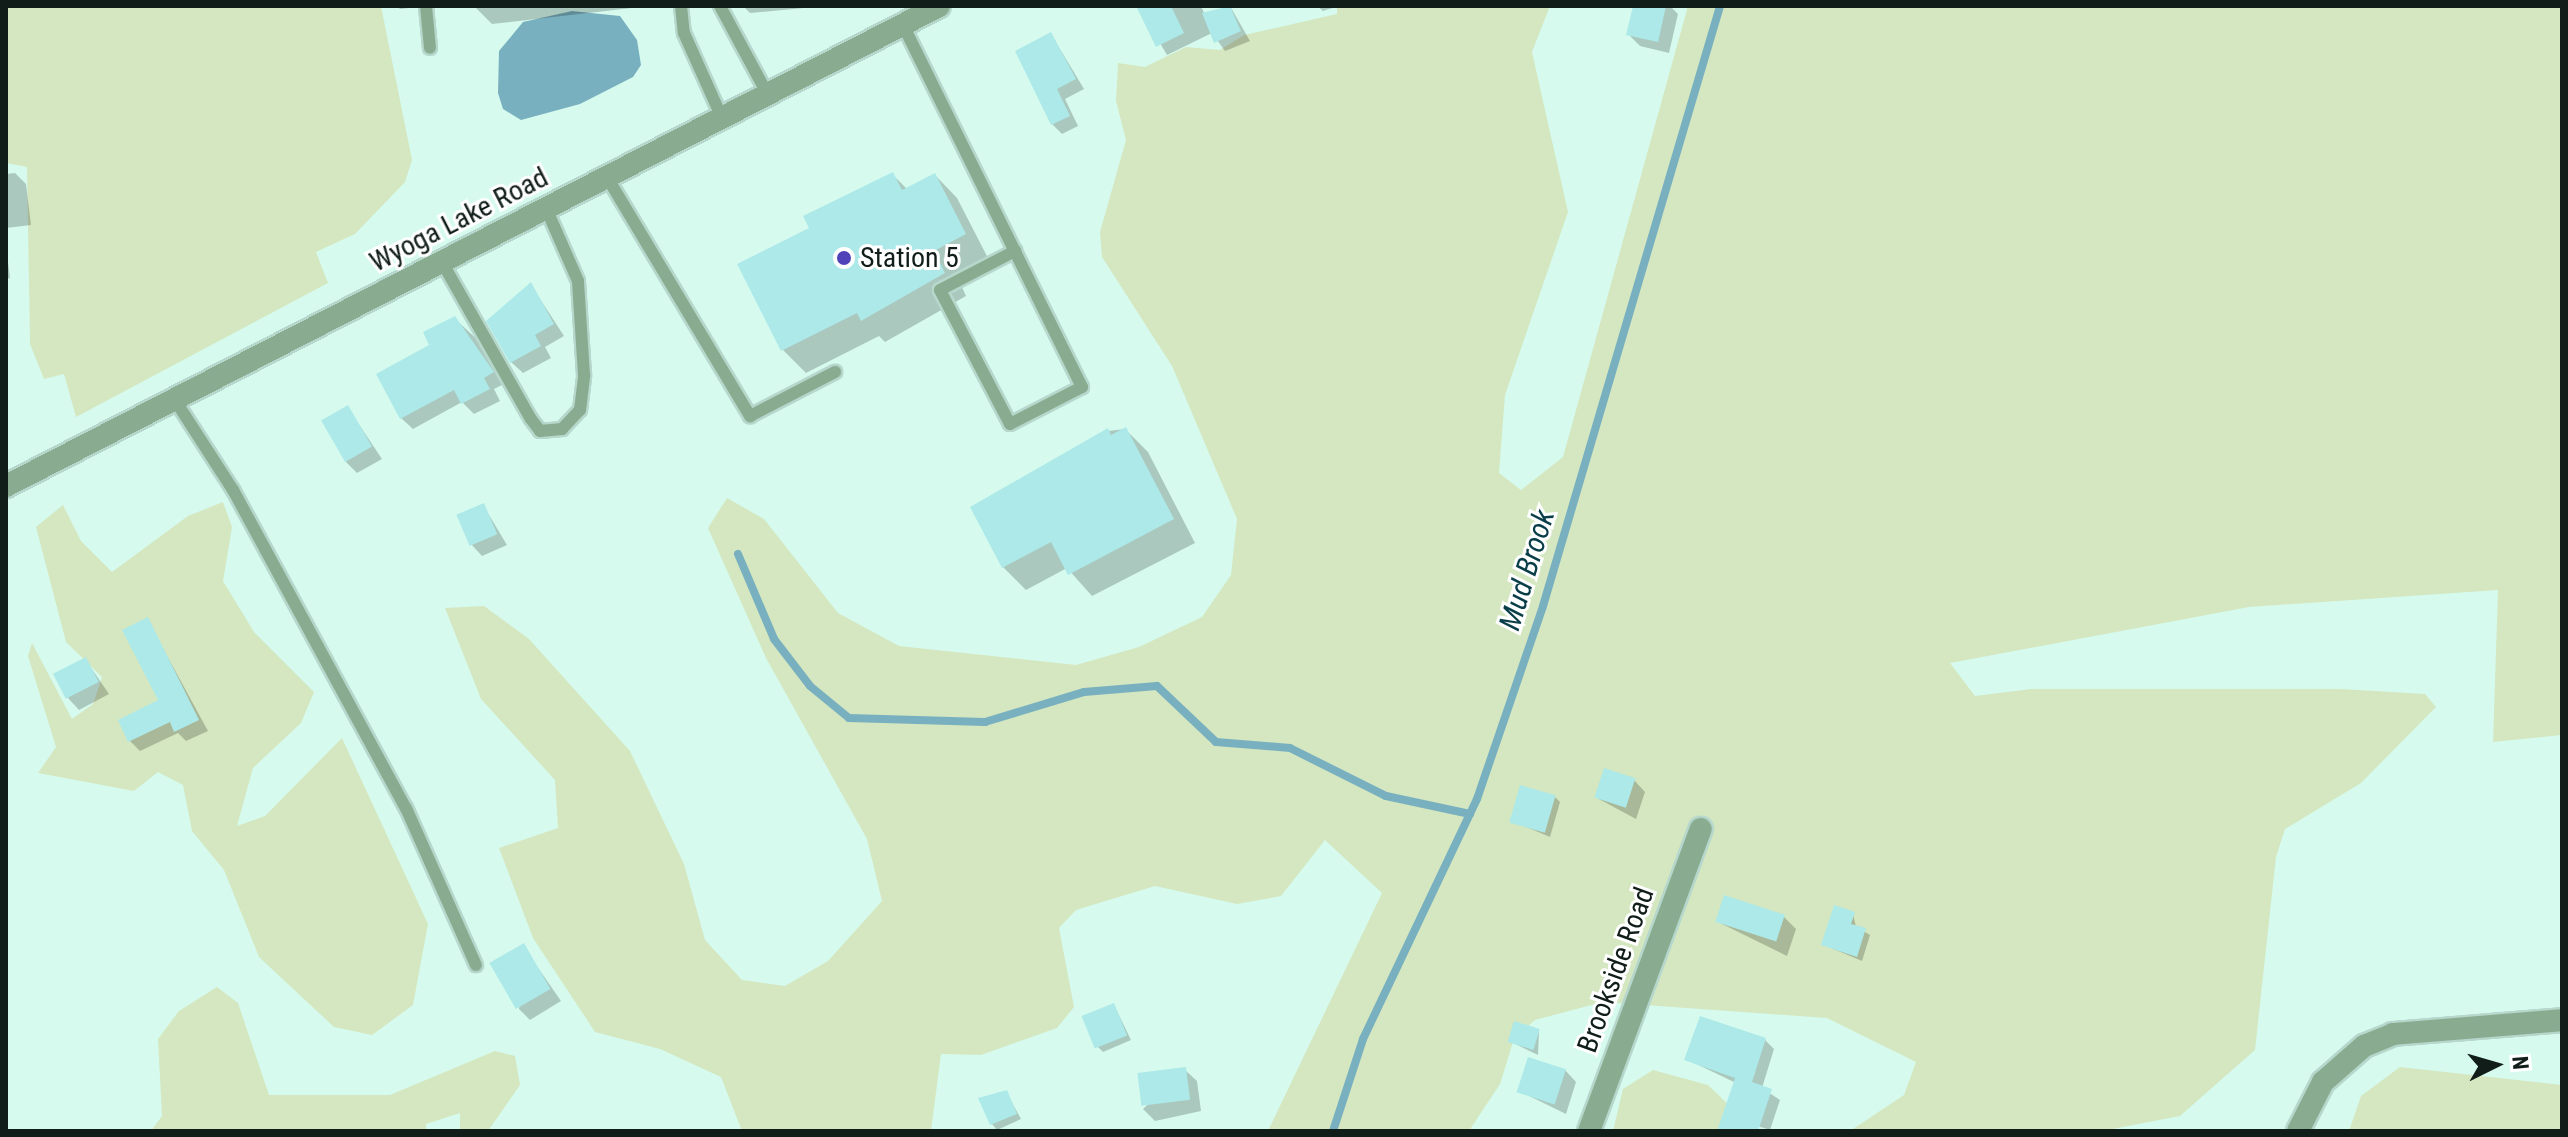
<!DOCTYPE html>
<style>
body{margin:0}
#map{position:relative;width:2568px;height:1137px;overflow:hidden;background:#d6fbee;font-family:"Roboto Condensed",sans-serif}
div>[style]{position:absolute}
.green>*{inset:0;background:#d4e7c0}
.water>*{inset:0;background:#79b0bf}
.shadow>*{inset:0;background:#0003}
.stream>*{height:8px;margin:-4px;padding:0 4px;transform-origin:4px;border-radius:4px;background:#79b0bf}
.building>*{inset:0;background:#ace9e8;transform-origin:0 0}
.roads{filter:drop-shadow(2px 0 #b6d7cc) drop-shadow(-2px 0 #b6d7cc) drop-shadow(0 2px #b6d7cc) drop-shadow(0 -2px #b6d7cc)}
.service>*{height:12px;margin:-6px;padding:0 6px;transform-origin:6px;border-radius:6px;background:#89ac90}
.minor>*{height:22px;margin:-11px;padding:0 11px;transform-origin:11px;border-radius:11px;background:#89ac90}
.tertiary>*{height:22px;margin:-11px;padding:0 11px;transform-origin:11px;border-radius:11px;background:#89ac90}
.dots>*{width:22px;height:22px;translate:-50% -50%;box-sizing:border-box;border:4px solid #fff;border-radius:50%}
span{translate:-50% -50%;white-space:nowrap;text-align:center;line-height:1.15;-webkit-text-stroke:6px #fff;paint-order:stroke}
.street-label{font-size:28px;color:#101d19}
.poi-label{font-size:28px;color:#101d19}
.left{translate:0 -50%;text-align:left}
.water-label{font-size:30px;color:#093e49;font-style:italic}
.frame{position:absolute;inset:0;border:8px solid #101d19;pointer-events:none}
.north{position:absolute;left:2456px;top:1025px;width:80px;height:80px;-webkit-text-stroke:6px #fff;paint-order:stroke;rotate:85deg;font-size:22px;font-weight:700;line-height:32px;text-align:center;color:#101d19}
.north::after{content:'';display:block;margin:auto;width:28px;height:36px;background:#101d19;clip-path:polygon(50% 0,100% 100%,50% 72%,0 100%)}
</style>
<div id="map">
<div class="green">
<div style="clip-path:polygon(6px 6px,381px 6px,412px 160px,405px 182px,355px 234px,316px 252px,328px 283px,76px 417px,64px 374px,44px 379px,30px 344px,27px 167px,6px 163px)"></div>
<div style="clip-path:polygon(1337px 6px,1550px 6px,1532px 52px,1568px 212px,1505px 395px,1499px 473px,1521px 490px,1563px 457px,1688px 6px,2562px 6px,2562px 735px,2493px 742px,2498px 590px,2249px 607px,1950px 663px,1975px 696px,2031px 689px,2341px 689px,2425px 694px,2436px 707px,2361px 783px,2285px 829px,2276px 857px,2255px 1050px,2180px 1116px,2102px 1131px,1850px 1131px,1904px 1095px,1916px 1062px,1827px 1018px,1603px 1002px,1535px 1020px,1514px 1039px,1500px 1084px,1469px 1131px,1268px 1131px,1382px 893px,1325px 840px,1281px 896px,1237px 904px,1155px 886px,1076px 910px,1059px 928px,1074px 1007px,1057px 1028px,981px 1055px,941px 1054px,931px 1131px,742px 1131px,721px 1077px,660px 1049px,595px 1032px,533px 938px,499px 848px,558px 828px,555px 780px,481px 699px,445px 608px,484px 606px,529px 639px,630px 751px,684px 864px,705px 940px,742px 980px,785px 986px,828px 961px,882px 901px,867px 839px,766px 658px,708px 528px,727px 498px,764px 519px,838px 613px,899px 646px,1076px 665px,1139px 647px,1202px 617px,1231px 575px,1237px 519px,1172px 366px,1102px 257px,1100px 232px,1126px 140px,1116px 101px,1118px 63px,1145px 67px,1186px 47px,1220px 50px,1244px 35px,1337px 14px)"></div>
<div style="clip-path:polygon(223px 502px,232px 527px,223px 581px,254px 632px,314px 692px,301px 723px,253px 768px,237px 826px,265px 816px,342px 738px,428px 924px,413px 1005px,372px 1035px,334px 1027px,259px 957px,224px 870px,192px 831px,183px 785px,158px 772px,134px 791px,38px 773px,56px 747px,28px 656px,32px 643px,72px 719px,93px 704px,102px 677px,66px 642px,36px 527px,63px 505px,81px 541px,112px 572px,188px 516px)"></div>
<div style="clip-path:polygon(217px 987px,238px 1003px,269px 1095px,390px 1095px,495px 1051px,515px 1056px,520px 1085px,488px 1131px,460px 1131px,460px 1113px,426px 1124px,426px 1131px,151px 1131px,162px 1116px,158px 1039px,179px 1011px)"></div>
<div style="clip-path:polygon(2400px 1067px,2562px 1085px,2562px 1131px,2349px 1131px,2361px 1096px)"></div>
<div style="clip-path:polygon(1653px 1070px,1708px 1085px,1738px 1114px,1743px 1131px,1613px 1131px,1623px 1089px)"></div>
</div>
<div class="water">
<div style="clip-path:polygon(572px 11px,620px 16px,637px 40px,641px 65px,633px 77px,580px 104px,521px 120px,503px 109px,498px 93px,499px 51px,523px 22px)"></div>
</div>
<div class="shadow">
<div style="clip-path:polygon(397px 6px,427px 6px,400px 9px)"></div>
<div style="clip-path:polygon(474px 6px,649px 6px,492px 24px)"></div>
<div style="clip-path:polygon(743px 6px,825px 6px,750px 13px)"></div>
<div style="clip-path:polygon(1138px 6px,1201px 6px,1206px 17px,1230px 6px,1250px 41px,1225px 51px,1212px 33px,1167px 55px)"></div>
<div style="clip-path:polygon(1317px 6px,1339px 6px,1323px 11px)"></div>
<div style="clip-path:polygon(1635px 6px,1670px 6px,1678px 14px,1669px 53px,1640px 46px,1629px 35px)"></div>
<div style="clip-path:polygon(1051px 34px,1084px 89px,1065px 99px,1078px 126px,1062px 134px,1052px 124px)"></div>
<div style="clip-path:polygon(15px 173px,26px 184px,31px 225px,6px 228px,6px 174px)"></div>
<div style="clip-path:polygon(892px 174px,907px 189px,935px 175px,957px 198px,988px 258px,956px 274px,966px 296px,885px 342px,879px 336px,806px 373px,783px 350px,811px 228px)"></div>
<div style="clip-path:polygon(6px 246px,10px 278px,6px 279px)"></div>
<div style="clip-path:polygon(531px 285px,564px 336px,545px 347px,551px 358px,523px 373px,511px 362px)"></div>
<div style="clip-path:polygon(454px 318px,481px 343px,504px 384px,494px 389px,500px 401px,474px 414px,462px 402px,413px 429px,401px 418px)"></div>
<div style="clip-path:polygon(348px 408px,382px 459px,357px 473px,346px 462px)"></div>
<div style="clip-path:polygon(1125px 429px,1148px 452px,1195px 543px,1092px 596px,1067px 568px,1026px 590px,1003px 567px,1108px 431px)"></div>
<div style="clip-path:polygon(483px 505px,507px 545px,482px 556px,471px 544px)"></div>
<div style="clip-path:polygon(147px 619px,208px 731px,186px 741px,178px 733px,140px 751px,130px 741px,161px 701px)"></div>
<div style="clip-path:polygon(85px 659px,109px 694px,79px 710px,68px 698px)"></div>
<div style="clip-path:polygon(1634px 780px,1645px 792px,1636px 819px,1597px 798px)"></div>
<div style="clip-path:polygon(1555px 797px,1560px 802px,1550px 837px,1512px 821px)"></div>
<div style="clip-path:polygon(1853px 914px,1856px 927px,1870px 935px,1862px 961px,1824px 945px)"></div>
<div style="clip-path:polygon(1784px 917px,1796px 929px,1787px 956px,1718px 922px)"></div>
<div style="clip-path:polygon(523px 946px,561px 1001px,530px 1020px,519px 1009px)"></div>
<div style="clip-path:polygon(1114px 1005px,1131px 1040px,1103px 1052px,1098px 1047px)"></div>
<div style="clip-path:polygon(1539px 1031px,1538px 1055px,1509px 1041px)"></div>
<div style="clip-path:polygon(1765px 1040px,1774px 1049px,1762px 1088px,1780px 1100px,1770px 1130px,1736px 1119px,1736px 1083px,1686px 1059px)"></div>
<div style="clip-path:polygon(1185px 1070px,1197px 1081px,1201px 1111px,1155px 1121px,1143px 1109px)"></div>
<div style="clip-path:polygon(1565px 1070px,1576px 1082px,1566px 1114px,1519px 1091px)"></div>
<div style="clip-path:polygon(1006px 1092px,1021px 1119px,997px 1130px,992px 1124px)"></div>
</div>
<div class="stream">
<div style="left:738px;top:554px;width:92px;rotate:67deg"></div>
<div style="left:774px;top:639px;width:59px;rotate:52.5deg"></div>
<div style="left:810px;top:686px;width:50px;rotate:39.4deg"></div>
<div style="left:849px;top:718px;width:136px;rotate:1.7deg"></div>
<div style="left:985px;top:722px;width:103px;rotate:-16.9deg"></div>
<div style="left:1084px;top:692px;width:73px;rotate:-4.7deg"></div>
<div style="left:1157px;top:686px;width:81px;rotate:43.5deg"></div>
<div style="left:1216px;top:742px;width:74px;rotate:4.6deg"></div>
<div style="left:1290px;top:748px;width:107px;rotate:26.6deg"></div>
<div style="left:1386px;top:796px;width:86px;rotate:12.1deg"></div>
<div style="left:1333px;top:1131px;width:97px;rotate:-71.9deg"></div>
<div style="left:1363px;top:1039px;width:266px;rotate:-64.6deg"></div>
<div style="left:1477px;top:799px;width:204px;rotate:-71.1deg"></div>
<div style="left:1543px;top:606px;width:626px;rotate:-73.56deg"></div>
</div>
<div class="building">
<div style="clip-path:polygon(1136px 6px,1171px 6px,1184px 33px,1156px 47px)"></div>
<div style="clip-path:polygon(1230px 6px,1241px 31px,1214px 43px,1202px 13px)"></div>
<div style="clip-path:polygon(1633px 6px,1666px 6px,1658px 42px,1626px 35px)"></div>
<div style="clip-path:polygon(1051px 32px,1076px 79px,1057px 89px,1070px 116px,1051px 125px,1015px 51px)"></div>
<div style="clip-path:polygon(893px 172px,902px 190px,935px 173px,966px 234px,934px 251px,945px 273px,861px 321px,857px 313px,781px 351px,737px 264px,809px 228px,803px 216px)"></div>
<div style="clip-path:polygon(531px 282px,554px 324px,535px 335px,541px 346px,510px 363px,486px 321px)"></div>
<div style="clip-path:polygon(455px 316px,494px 372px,484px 378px,490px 389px,461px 404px,454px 390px,400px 419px,376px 374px,429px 345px,423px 332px)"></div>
<div style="left:348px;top:405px;width:48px;height:31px;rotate:60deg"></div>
<div style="clip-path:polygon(1126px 427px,1174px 519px,1068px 575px,1051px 542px,1002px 568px,970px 507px,1108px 428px,1111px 435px)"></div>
<div style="left:484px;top:503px;width:34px;height:30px;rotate:67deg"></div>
<div style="clip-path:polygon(148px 617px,199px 720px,174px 732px,170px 722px,128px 742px,118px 720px,158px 700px,122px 630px)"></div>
<div style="left:86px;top:657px;width:28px;height:37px;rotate:63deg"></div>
<div style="left:1604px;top:768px;width:33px;height:31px;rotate:18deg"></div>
<div style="left:1520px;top:785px;width:37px;height:39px;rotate:16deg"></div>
<div style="left:1724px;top:895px;width:64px;height:28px;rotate:18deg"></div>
<div style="clip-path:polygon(1834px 905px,1855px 912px,1851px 924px,1866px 928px,1857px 957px,1821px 945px)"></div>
<div style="left:524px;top:943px;width:53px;height:40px;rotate:60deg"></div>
<div style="left:1114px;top:1003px;width:35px;height:35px;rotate:68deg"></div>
<div style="clip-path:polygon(1700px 1016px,1766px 1038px,1752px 1082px,1772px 1089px,1758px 1131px,1717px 1131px,1735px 1078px,1684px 1060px)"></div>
<div style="left:1514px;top:1021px;width:27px;height:22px;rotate:17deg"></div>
<div style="left:1528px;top:1057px;width:40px;height:37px;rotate:18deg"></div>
<div style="left:1186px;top:1067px;width:33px;height:49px;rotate:83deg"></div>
<div style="clip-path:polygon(1007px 1090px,1017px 1114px,990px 1125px,978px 1098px)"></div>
</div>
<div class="roads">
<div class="service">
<div style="left:426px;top:6px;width:42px;rotate:84.6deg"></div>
<div style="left:681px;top:6px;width:27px;rotate:84deg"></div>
<div style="left:684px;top:33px;width:93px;rotate:65.9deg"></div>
<div style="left:720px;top:6px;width:101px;rotate:61.7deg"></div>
<div style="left:903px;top:25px;width:404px;rotate:63.7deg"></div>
<div style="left:1082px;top:387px;width:81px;rotate:152.8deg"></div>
<div style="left:1010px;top:424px;width:151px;rotate:-117.6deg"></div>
<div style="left:940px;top:290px;width:85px;rotate:-27.5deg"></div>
<div style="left:607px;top:177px;width:279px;rotate:59.1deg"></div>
<div style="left:750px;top:416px;width:96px;rotate:-27.4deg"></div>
<div style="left:442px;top:262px;width:180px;rotate:60.5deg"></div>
<div style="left:531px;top:419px;width:15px;rotate:53deg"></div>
<div style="left:540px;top:431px;width:22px;rotate:-5deg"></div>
<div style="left:562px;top:429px;width:26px;rotate:-47deg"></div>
<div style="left:580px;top:410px;width:35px;rotate:-83deg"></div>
<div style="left:584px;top:375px;width:94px;rotate:-93.7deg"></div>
<div style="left:578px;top:281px;width:80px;rotate:-113.7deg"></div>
<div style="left:175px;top:400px;width:107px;rotate:57.2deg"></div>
<div style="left:233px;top:490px;width:362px;rotate:61.5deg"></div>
<div style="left:406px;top:808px;width:172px;rotate:66deg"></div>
</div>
<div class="minor">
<div style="left:1589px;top:1131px;width:322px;rotate:-69.7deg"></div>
<div style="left:2298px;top:1131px;width:55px;rotate:-63deg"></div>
<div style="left:2323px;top:1082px;width:55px;rotate:-41.3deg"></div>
<div style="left:2364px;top:1046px;width:31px;rotate:-22deg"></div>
<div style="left:2393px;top:1034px;width:170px;rotate:-4.7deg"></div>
</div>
<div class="tertiary">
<div style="left:6px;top:486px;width:1049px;rotate:-27.22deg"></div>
</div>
</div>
<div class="dots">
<div style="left:844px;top:258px;background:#5043ba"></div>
</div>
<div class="street-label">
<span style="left:459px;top:220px;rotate:-27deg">Wyoga Lake Road</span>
<span style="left:1616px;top:970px;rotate:-70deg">Brookside Road</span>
</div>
<div class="poi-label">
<span class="left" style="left:860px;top:258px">Station 5</span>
</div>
<div class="water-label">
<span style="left:1527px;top:570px;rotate:-73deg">Mud Brook</span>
</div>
<div class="frame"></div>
<div class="north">N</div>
</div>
